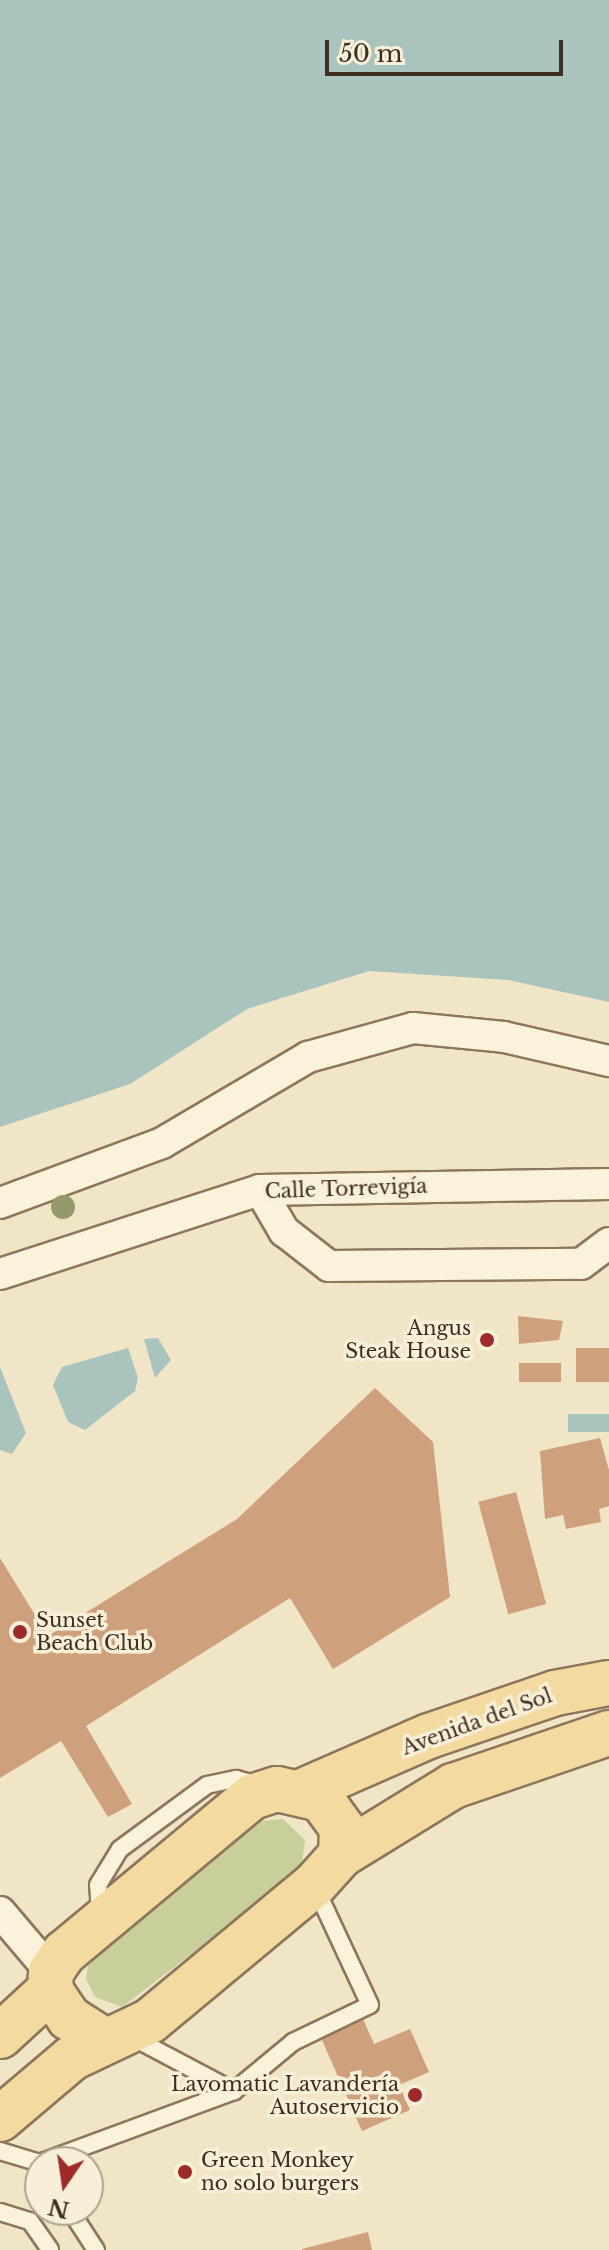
<!DOCTYPE html>
<meta charset="utf-8">
<style>
body{margin:0}
#map{position:relative;width:609px;height:2250px;overflow:hidden;background:#f0e5c7;font-family:"Libre Baskerville",serif}
div>[style]{position:absolute}
.green>*{inset:0;background:#c8cf9a}
.water>*{inset:0;background:#a9c4bc;transform-origin:0 0}
.building>*{inset:0;background:#cfa07c;transform-origin:0 0}
.roads{filter:drop-shadow(2px 0 #8d775c) drop-shadow(-2px 0 #8d775c) drop-shadow(0 2px #8d775c) drop-shadow(0 -2px #8d775c)}
.lane>*{height:16px;margin:-8px;padding:0 8px;transform-origin:8px;border-radius:8px;background:#faf2db}
.street>*{height:30px;margin:-15px;padding:0 15px;transform-origin:15px;border-radius:15px;background:#faf2db}
.primary>*{height:44px;margin:-22px;padding:0 22px;transform-origin:22px;border-radius:22px;background:#f3db9f}
.trees>*{width:24px;height:24px;margin:-12px;border-radius:50%;background:#96996e}
.dots>*{width:22px;height:22px;translate:-50% -50%;box-sizing:border-box;border:4px solid #f7efd7;border-radius:50%}
span{translate:-50% -50%;white-space:nowrap;text-align:center;line-height:1.15;-webkit-text-stroke:7px #f7efd7;paint-order:stroke}
.street-label{font-size:20px;color:#3d2e20}
.poi-label{font-size:20px;color:#3d2e20}
.right{translate:-100% -50%;text-align:right}
.left{translate:0 -50%;text-align:left}
.north{position:absolute;left:24px;top:2146px;width:80px;height:80px;box-sizing:border-box;background:#f7efd7;border:2px solid #ada28e;border-radius:50%;rotate:193deg;font-size:22px;font-weight:700;line-height:32px;text-align:center;color:#3d2e20}
.north::after{content:'';display:block;margin:auto;width:28px;height:36px;background:#9e2b29;clip-path:polygon(50% 0,100% 100%,50% 72%,0 100%)}
.scale{position:absolute;left:325px;top:40px;width:238px;height:36px;box-sizing:border-box;border:4px solid #3d2e20;border-top:0;padding-left:10px;font-size:24px;line-height:28px;white-space:nowrap;color:#3d2e20;-webkit-text-stroke:6px #f7efd7;paint-order:stroke}
</style>
<div id="map">
<div class="green">
<div style="clip-path:polygon(283px 1819px,305px 1840px,301px 1870px,122px 2007px,95px 1997px,86px 1979px,89px 1960px,262px 1821px)"></div>
</div>
<div class="water">
<div style="clip-path:polygon(0 0,609px 0,609px 1002px,508px 980px,369px 971px,247px 1009px,130px 1084px,0 1127px)"></div>
<div style="clip-path:polygon(158px 1338px,171px 1360px,155px 1378px,144px 1339px)"></div>
<div style="clip-path:polygon(128px 1348px,138px 1378px,135px 1391px,85px 1430px,68px 1422px,53px 1385px,62px 1367px)"></div>
<div style="clip-path:polygon(0 1367px,26px 1433px,12px 1454px,0 1450px)"></div>
<div style="left:609px;top:1414px;width:18px;height:41px;rotate:90deg"></div>
</div>
<div class="building">
<div style="clip-path:polygon(518px 1316px,563px 1321px,559px 1340px,519px 1344px)"></div>
<div style="left:609px;top:1348px;width:34px;height:33px;rotate:90deg"></div>
<div style="left:561px;top:1363px;width:19px;height:42px;rotate:90deg"></div>
<div style="clip-path:polygon(375px 1388px,433px 1442px,450px 1597px,333px 1669px,290px 1598px,86px 1726px,132px 1804px,108px 1817px,61px 1741px,0 1778px,0 1558px,48px 1636px,237px 1519px)"></div>
<div style="clip-path:polygon(600px 1438px,609px 1470px,609px 1506px,599px 1509px,601px 1522px,566px 1529px,563px 1515px,545px 1519px,540px 1451px)"></div>
<div style="left:516px;top:1492px;width:116px;height:39px;rotate:75deg"></div>
<div style="clip-path:polygon(360px 2012px,374px 2044px,410px 2029px,429px 2072px,399px 2085px,410px 2110px,362px 2131px,318px 2031px)"></div>
<div style="clip-path:polygon(368px 2232px,372px 2250px,302px 2250px,302px 2249px)"></div>
</div>
<div class="roads">
<div class="lane">
<div style="left:100px;top:1918px;width:33px;rotate:-93deg"></div>
<div style="left:98px;top:1885px;width:42px;rotate:-58.6deg"></div>
<div style="left:120px;top:1849px;width:108px;rotate:-36.3deg"></div>
<div style="left:207px;top:1785px;width:30px;rotate:-12deg"></div>
<div style="left:236px;top:1779px;width:24px;rotate:15deg"></div>
<div style="left:130px;top:2036px;width:118px;rotate:27.9deg"></div>
<div style="left:0;top:2151px;width:42px;rotate:16.7deg"></div>
<div style="left:42px;top:2162px;width:205px;rotate:-20.3deg"></div>
<div style="left:234px;top:2091px;width:77px;rotate:-39.7deg"></div>
<div style="left:293px;top:2042px;width:85px;rotate:-25.7deg"></div>
<div style="left:370px;top:2005px;width:128px;rotate:-115deg"></div>
<div style="left:70px;top:2210px;width:48px;rotate:57deg"></div>
<div style="left:0;top:2212px;width:31px;rotate:17deg"></div>
<div style="left:30px;top:2221px;width:35px;rotate:55deg"></div>
</div>
<div class="street">
<div style="left:260px;top:1190px;width:48px;rotate:59.7deg"></div>
<div style="left:284px;top:1231px;width:57px;rotate:37.9deg"></div>
<div style="left:329px;top:1266px;width:252px;rotate:-0.5deg"></div>
<div style="left:581px;top:1264px;width:35px;rotate:-37deg"></div>
<div style="left:0;top:1203px;width:173px;rotate:-20.3deg"></div>
<div style="left:162px;top:1143px;width:169px;rotate:-30.5deg"></div>
<div style="left:308px;top:1057px;width:109px;rotate:-15.4deg"></div>
<div style="left:413px;top:1028px;width:91px;rotate:5.6deg"></div>
<div style="left:504px;top:1037px;width:108px;rotate:12.9deg"></div>
<div style="left:0;top:1274px;width:273px;rotate:-17.9deg"></div>
<div style="left:260px;top:1190px;width:349px;rotate:-1deg"></div>
<div style="left:0;top:1912px;width:79px;rotate:49.6deg"></div>
</div>
<div class="primary">
<div style="left:303px;top:1791px;width:137px;rotate:-23.6deg"></div>
<div style="left:429px;top:1736px;width:133px;rotate:-18.8deg"></div>
<div style="left:555px;top:1693px;width:55px;rotate:-10.5deg"></div>
<div style="left:0;top:2036px;width:68px;rotate:-42.6deg"></div>
<div style="left:105px;top:2041px;width:43px;rotate:-147.4deg"></div>
<div style="left:69px;top:2018px;width:34px;rotate:-124deg"></div>
<div style="left:50px;top:1990px;width:18px;rotate:-87deg"></div>
<div style="left:51px;top:1972px;width:23px;rotate:-56deg"></div>
<div style="left:64px;top:1953px;width:244px;rotate:-39.7deg"></div>
<div style="left:252px;top:1797px;width:26px;rotate:-18deg"></div>
<div style="left:277px;top:1789px;width:45px;rotate:12.8deg"></div>
<div style="left:321px;top:1799px;width:36px;rotate:54deg"></div>
<div style="left:342px;top:1828px;width:27px;rotate:92deg"></div>
<div style="left:0;top:2119px;width:94px;rotate:-40.3deg"></div>
<div style="left:72px;top:2058px;width:86px;rotate:-25.4deg"></div>
<div style="left:150px;top:2021px;width:213px;rotate:-39.7deg"></div>
<div style="left:314px;top:1885px;width:40px;rotate:-48deg"></div>
<div style="left:341px;top:1855px;width:132px;rotate:-31.6deg"></div>
<div style="left:453px;top:1786px;width:165px;rotate:-18.8deg"></div>
</div>
</div>
<div class="trees">
<div style="left:63px;top:1207px"></div>
</div>
<div class="dots">
<div style="left:487px;top:1340px;background:#9e2b29"></div>
<div style="left:20px;top:1632px;background:#9e2b29"></div>
<div style="left:415px;top:2095px;background:#9e2b29"></div>
<div style="left:185px;top:2172px;background:#9e2b29"></div>
</div>
<div class="street-label">
<span style="left:346px;top:1189px;rotate:-2deg">Calle Torrevigía</span>
<span style="left:477px;top:1722px;rotate:-20deg">Avenida del Sol</span>
</div>
<div class="poi-label">
<span class="right" style="left:471px;top:1340px">Angus<br>Steak House</span>
<span class="left" style="left:36px;top:1632px">Sunset<br>Beach Club</span>
<span class="right" style="left:399px;top:2096px">Lavomatic Lavandería<br>Autoservicio</span>
<span class="left" style="left:201px;top:2172px">Green Monkey<br>no solo burgers</span>
</div>
<div class="north">N</div>
<div class="scale">50 m</div>
</div>
